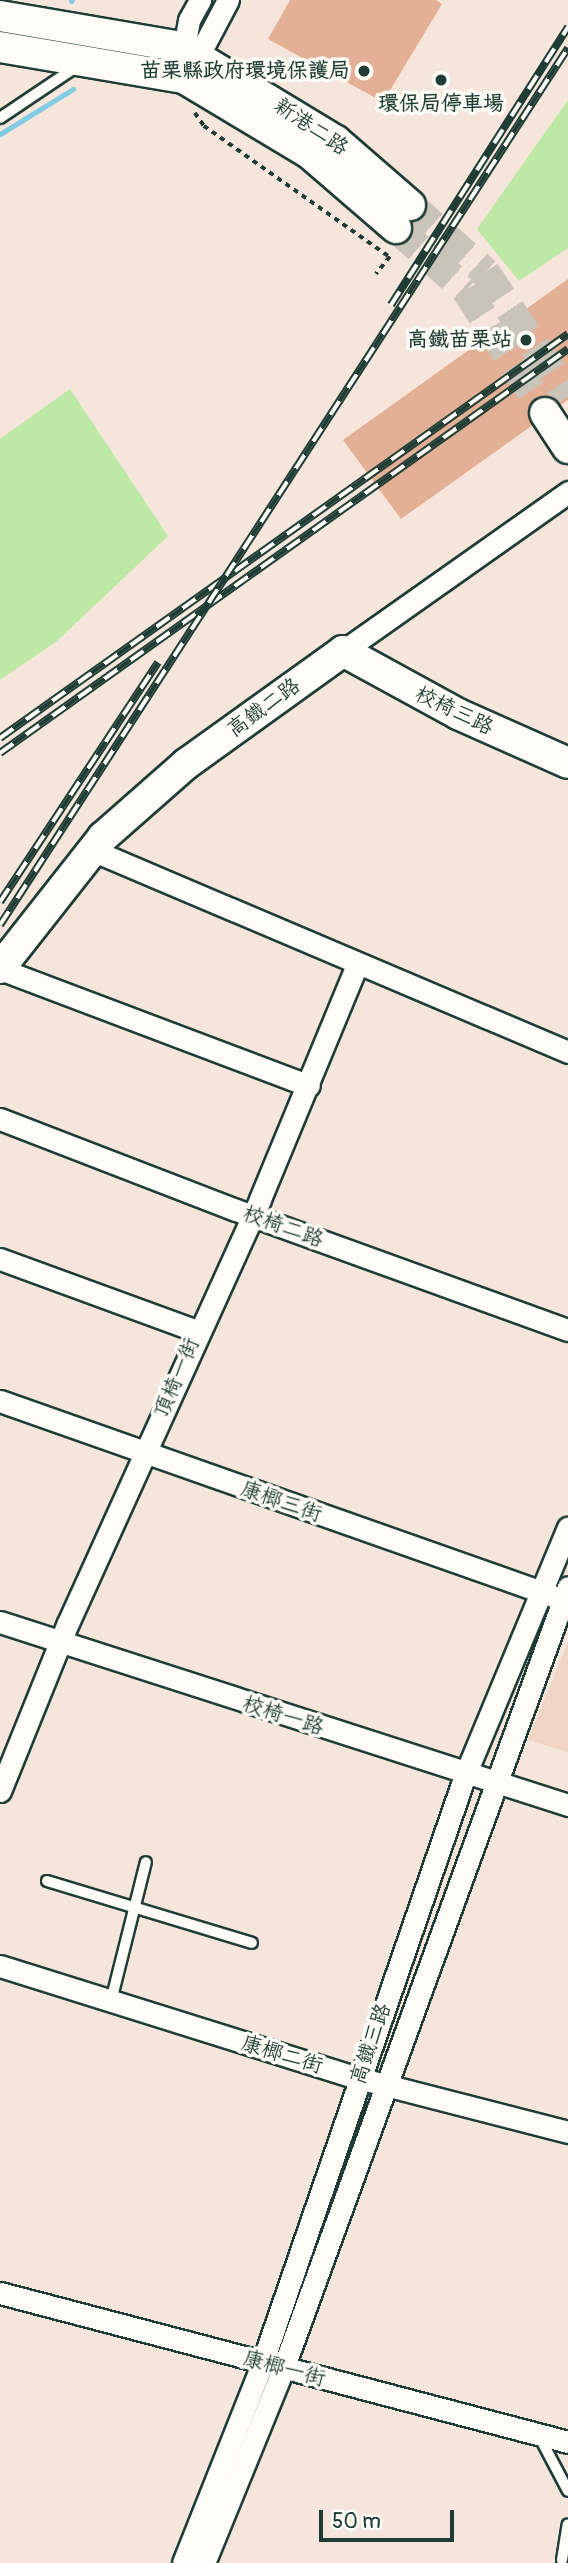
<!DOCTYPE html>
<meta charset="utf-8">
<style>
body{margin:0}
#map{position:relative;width:568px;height:2563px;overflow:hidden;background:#f5e5da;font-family:Pangolin,"LXGW WenKai TC",sans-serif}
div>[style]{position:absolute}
.built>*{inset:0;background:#f0d5c5}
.green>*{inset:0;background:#bee8a5}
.stream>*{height:5px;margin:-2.5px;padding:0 2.5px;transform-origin:2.5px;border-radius:2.5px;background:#83cce4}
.building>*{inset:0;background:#e3b095}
.secondary-tunnel>*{height:30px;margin-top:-15px;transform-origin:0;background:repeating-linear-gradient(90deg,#cac3b9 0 30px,transparent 0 45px)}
.path>*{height:3.5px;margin-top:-1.75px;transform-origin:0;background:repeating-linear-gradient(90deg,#1f3d34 0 5px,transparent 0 10px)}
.roads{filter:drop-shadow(2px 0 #1f3d34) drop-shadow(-2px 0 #1f3d34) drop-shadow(0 2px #1f3d34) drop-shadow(0 -2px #1f3d34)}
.lane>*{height:10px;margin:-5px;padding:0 5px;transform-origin:5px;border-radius:5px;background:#fdfcf7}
.street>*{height:21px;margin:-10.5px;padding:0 10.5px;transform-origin:10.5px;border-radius:10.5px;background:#fdfcf7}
.secondary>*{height:30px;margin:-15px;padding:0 15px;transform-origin:15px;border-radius:15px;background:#fdfcf7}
.rail>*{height:8px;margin-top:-4px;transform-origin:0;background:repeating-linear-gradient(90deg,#fdfcf7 0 16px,#1f3d34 0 32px);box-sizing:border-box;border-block:2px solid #1f3d34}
.dots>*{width:19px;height:19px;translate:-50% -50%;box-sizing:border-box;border:4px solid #fdfcf7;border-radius:50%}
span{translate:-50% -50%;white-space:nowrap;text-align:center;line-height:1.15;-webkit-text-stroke:7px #fdfcf7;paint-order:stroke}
.poi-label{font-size:21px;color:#1f3d34;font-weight:700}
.right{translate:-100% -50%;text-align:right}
.street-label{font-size:21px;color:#1f3d34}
.scale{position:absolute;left:319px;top:2510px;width:135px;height:32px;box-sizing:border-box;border:4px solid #1f3d34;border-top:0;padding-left:9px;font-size:21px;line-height:24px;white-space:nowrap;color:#1f3d34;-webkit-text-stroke:5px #fdfcf7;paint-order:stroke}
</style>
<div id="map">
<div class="built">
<div style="clip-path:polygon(568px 1642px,568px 1752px,528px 1740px)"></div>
</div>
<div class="green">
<div style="clip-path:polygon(568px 100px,568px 248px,519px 281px,477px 229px)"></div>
<div style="clip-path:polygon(70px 389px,168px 536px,57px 641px,0 680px,0 439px)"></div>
</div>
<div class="stream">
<div style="left:71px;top:1px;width:1px;rotate:-45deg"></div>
<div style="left:0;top:134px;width:86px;rotate:-31.7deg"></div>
</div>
<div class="building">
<div style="clip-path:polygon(290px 0,436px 0,442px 4px,383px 102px,268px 39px)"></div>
<div style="clip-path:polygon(568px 279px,568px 400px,401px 519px,343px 440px)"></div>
</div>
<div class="secondary-tunnel">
<div style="left:410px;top:205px;width:101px;rotate:41.8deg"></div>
<div style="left:485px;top:272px;width:150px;rotate:56.4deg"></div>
<div style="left:396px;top:228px;width:94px;rotate:41.5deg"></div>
<div style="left:466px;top:290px;width:146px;rotate:57.3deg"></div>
</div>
<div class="path">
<div style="left:195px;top:113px;width:16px;rotate:55deg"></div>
<div style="left:204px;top:126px;width:228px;rotate:35.2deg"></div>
<div style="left:390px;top:257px;width:22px;rotate:129deg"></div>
</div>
<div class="roads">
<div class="lane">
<div style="left:0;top:118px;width:95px;rotate:-33.9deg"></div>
<div style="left:47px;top:1881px;width:214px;rotate:16.8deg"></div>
<div style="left:111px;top:2001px;width:143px;rotate:-75.9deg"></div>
<div style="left:538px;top:2434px;width:64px;rotate:62.2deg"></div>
<div style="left:562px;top:2560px;width:36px;rotate:-81deg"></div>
</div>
<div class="street">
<div style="left:182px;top:60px;width:41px;rotate:-80.1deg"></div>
<div style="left:189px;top:20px;width:23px;rotate:-61deg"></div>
<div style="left:192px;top:68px;width:77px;rotate:-62.1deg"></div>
<div style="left:343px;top:651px;width:276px;rotate:-35.2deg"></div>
<div style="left:92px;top:850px;width:517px;rotate:22.99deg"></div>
<div style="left:0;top:969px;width:330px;rotate:20.7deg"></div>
<div style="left:0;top:1119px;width:253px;rotate:21.1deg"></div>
<div style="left:236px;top:1210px;width:353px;rotate:19.9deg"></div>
<div style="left:0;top:1259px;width:210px;rotate:20.1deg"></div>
<div style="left:0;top:1401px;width:586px;rotate:19.42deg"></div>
<div style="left:0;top:1622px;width:597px;rotate:17.86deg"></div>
<div style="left:0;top:1791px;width:181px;rotate:-68deg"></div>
<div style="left:68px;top:1623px;width:465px;rotate:-65.6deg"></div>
<div style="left:260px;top:1199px;width:253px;rotate:-67.5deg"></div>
<div style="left:0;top:1966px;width:375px;rotate:17.4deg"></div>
<div style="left:358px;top:2078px;width:217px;rotate:14.4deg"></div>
<div style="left:0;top:2293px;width:587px;rotate:14.7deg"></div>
<div style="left:183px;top:2563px;width:214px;rotate:-68.3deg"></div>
<div style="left:262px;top:2364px;width:623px;rotate:-70.98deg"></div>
<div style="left:465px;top:1775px;width:268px;rotate:-67.4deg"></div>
<div style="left:204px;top:2563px;width:209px;rotate:-67.8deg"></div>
<div style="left:283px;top:2369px;width:832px;rotate:-69.98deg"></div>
</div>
<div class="secondary">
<div style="left:0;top:16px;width:184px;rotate:9.7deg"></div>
<div style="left:181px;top:47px;width:181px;rotate:31.2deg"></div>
<div style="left:336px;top:141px;width:98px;rotate:40.9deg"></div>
<div style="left:0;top:47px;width:187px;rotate:9.6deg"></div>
<div style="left:184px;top:78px;width:146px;rotate:31deg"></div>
<div style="left:309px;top:153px;width:115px;rotate:40.8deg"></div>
<div style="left:545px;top:413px;width:42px;rotate:56.7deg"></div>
<div style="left:0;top:968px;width:167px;rotate:-51.8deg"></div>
<div style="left:103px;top:837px;width:111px;rotate:-41.3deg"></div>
<div style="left:186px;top:764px;width:193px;rotate:-35.7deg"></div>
<div style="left:343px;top:651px;width:131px;rotate:28.7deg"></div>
<div style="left:458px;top:714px;width:120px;rotate:24deg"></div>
</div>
</div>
<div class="rail">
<div style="left:391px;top:305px;width:330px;rotate:-57.5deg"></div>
<div style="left:0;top:738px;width:697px;rotate:-35.42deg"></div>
<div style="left:0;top:753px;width:697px;rotate:-35.42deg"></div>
<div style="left:0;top:902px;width:287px;rotate:-56.6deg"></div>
<div style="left:0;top:925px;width:1045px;rotate:-57.07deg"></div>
</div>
<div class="dots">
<div style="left:364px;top:71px;background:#1f3d34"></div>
<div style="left:441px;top:80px;background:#1f3d34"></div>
<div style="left:526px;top:340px;background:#1f3d34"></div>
</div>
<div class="poi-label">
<span class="right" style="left:350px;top:71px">苗栗縣政府環境保護局</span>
<span style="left:441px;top:104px">環保局停車場</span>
<span class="right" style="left:512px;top:340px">高鐵苗栗站</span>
</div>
<div class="street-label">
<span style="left:311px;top:127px;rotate:34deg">新港二路</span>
<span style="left:264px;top:708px;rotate:-36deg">高鐵二路</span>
<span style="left:454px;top:711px;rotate:26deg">校椅三路</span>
<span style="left:283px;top:1227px;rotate:20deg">校椅二路</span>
<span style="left:177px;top:1378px;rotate:-67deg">頂椅一街</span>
<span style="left:281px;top:1502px;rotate:19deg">康榔三街</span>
<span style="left:283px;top:1716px;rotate:18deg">校椅一路</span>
<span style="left:371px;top:2044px;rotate:-71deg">高鐵三路</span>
<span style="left:282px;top:2055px;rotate:17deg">康榔二街</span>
<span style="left:284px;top:2369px;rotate:15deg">康榔一街</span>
</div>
<div class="scale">50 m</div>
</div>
